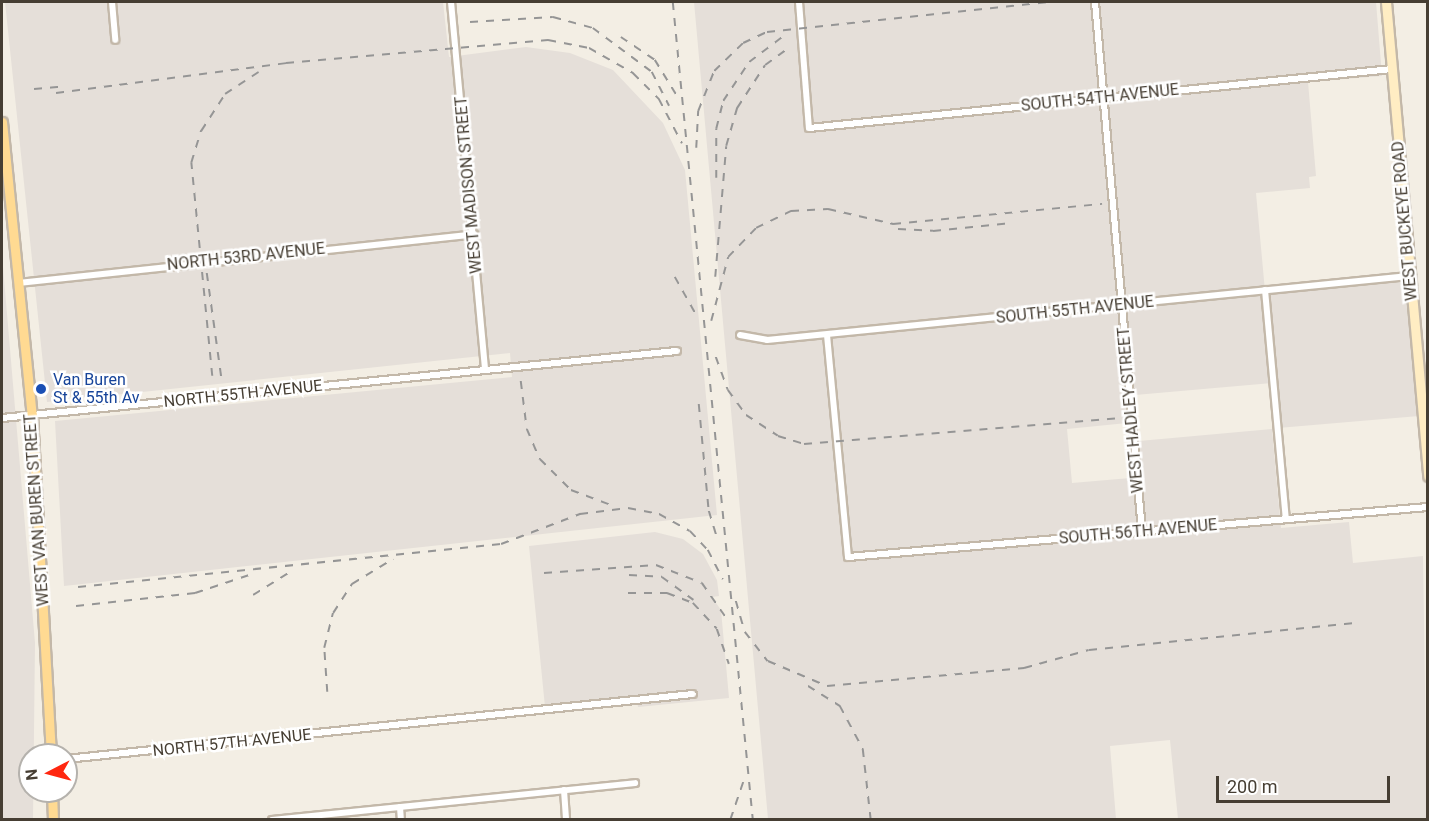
<!DOCTYPE html>
<style>
body{margin:0}
#map{position:relative;width:1429px;height:821px;overflow:hidden;background:#f3eee4;font-family:Roboto,sans-serif}
div>[style]{position:absolute}
.industrial>*{inset:0;background:#e5dfd9}
.roads{filter:drop-shadow(2px 0 #c3b8a9) drop-shadow(-2px 0 #c3b8a9) drop-shadow(0 2px #c3b8a9) drop-shadow(0 -2px #c3b8a9)}
.street>*{height:6px;margin:-3px;padding:0 3px;transform-origin:3px;border-radius:3px;background:#fff}
.secondary>*{height:9px;margin:-4.5px;padding:0 4.5px;transform-origin:4.5px;border-radius:4.5px;background:#ffedc3}
.primary>*{height:9px;margin:-4.5px;padding:0 4.5px;transform-origin:4.5px;border-radius:4.5px;background:#ffda92}
.rail>*{height:1.5px;margin-top:-0.75px;transform-origin:0;background:repeating-linear-gradient(90deg,#959595 0 8px,transparent 0 16px)}
.dots>*{width:16px;height:16px;translate:-50% -50%;box-sizing:border-box;border:3px solid #fff;border-radius:50%}
span{translate:-50% -50%;white-space:nowrap;text-align:center;line-height:1.15;-webkit-text-stroke:5px #fff;paint-order:stroke}
.street-label{font-size:16px;color:#463e33}
.transit-label{font-size:16px;color:#164399}
.left{translate:0 -50%;text-align:left}
.frame{position:absolute;inset:0;border:3px solid #463e33;pointer-events:none}
.north{position:absolute;left:18px;top:743px;width:60px;height:60px;box-sizing:border-box;background:#fff;border:2px solid #b5b2ad;border-radius:50%;rotate:264deg;font-size:16px;font-weight:700;line-height:24px;text-align:center;color:#463e33}
.north::after{content:'';display:block;margin:auto;width:21px;height:27px;background:#ff2710;clip-path:polygon(50% 0,100% 100%,50% 72%,0 100%)}
.scale{position:absolute;left:1216px;top:776px;width:174px;height:27px;box-sizing:border-box;border:3px solid #463e33;border-top:0;padding-left:8px;font-size:18px;line-height:21px;white-space:nowrap;color:#463e33;-webkit-text-stroke:4px #fff;paint-order:stroke}
</style>
<div id="map">
<div class="industrial">
<div style="clip-path:polygon(5px 2px,443px 2px,449px 57px,526px 47px,570px 53px,613px 70px,663px 123px,685px 170px,717px 515px,64px 586px,55px 421px,512px 377px,510px 353px,47px 402px)"></div>
<div style="clip-path:polygon(694px 2px,1376px 2px,1382px 76px,1308px 82px,1316px 176px,1309px 177px,1310px 188px,1256px 193px,1265px 291px,1406px 279px,1419px 416px,1278px 428px,1273px 383px,1135px 395px,1137px 422px,1067px 429px,1072px 483px,1142px 477px,1139px 441px,1272px 429px,1281px 528px,1349px 522px,1353px 563px,1423px 556px,1427px 819px,1178px 819px,1170px 740px,1110px 746px,1116px 819px,768px 819px)"></div>
<div style="clip-path:polygon(2px 255px,35px 643px,33px 819px,2px 819px)"></div>
<div style="clip-path:polygon(655px 532px,683px 539px,703px 554px,717px 580px,719px 596px,712px 597px,721px 610px,729px 698px,638px 707px,636px 695px,545px 707px,529px 546px)"></div>
</div>
<div class="roads">
<div class="street">
<div style="left:112px;top:2px;width:38px;rotate:85deg"></div>
<div style="left:451px;top:2px;width:369px;rotate:84.7deg"></div>
<div style="left:799px;top:2px;width:126px;rotate:85.5deg"></div>
<div style="left:809px;top:128px;width:586px;rotate:-5.78deg"></div>
<div style="left:1095px;top:2px;width:531px;rotate:84.92deg"></div>
<div style="left:19px;top:283px;width:458px;rotate:-6.1deg"></div>
<div style="left:1265px;top:290px;width:230px;rotate:84.8deg"></div>
<div style="left:740px;top:335px;width:27px;rotate:10deg"></div>
<div style="left:767px;top:340px;width:645px;rotate:-5.69deg"></div>
<div style="left:827px;top:335px;width:223px;rotate:84.6deg"></div>
<div style="left:848px;top:557px;width:582px;rotate:-4.93deg"></div>
<div style="left:2px;top:418px;width:678px;rotate:-5.67deg"></div>
<div style="left:66px;top:759px;width:630px;rotate:-5.92deg"></div>
<div style="left:564px;top:790px;width:30px;rotate:86deg"></div>
<div style="left:400px;top:807px;width:13px;rotate:86deg"></div>
<div style="left:272px;top:820px;width:365px;rotate:-5.8deg"></div>
</div>
<div class="secondary">
<div style="left:1386px;top:2px;width:476px;rotate:84.9deg"></div>
</div>
<div class="primary">
<div style="left:2px;top:122px;width:295px;rotate:84.2deg"></div>
<div style="left:32px;top:415px;width:341px;rotate:86.8deg"></div>
<div style="left:52px;top:791px;width:29px;rotate:88deg"></div>
</div>
</div>
<div class="rail">
<div style="left:673px;top:2px;width:822px;rotate:84.41deg"></div>
<div style="left:470px;top:22px;width:83px;rotate:-3.4deg"></div>
<div style="left:553px;top:17px;width:41px;rotate:15.4deg"></div>
<div style="left:593px;top:28px;width:74px;rotate:36.7deg"></div>
<div style="left:652px;top:72px;width:38px;rotate:63deg"></div>
<div style="left:621px;top:37px;width:41px;rotate:34.1deg"></div>
<div style="left:655px;top:60px;width:46px;rotate:58.4deg"></div>
<div style="left:34px;top:89px;width:32px;rotate:-5deg"></div>
<div style="left:56px;top:93px;width:232px;rotate:-7.4deg"></div>
<div style="left:286px;top:63px;width:263px;rotate:-5deg"></div>
<div style="left:548px;top:40px;width:42px;rotate:11deg"></div>
<div style="left:589px;top:48px;width:51px;rotate:29.6deg"></div>
<div style="left:633px;top:73px;width:37px;rotate:45deg"></div>
<div style="left:659px;top:99px;width:50px;rotate:62.4deg"></div>
<div style="left:696px;top:148px;width:37px;rotate:-87deg"></div>
<div style="left:698px;top:111px;width:43px;rotate:-68.2deg"></div>
<div style="left:714px;top:71px;width:40px;rotate:-44deg"></div>
<div style="left:743px;top:43px;width:26px;rotate:-25deg"></div>
<div style="left:767px;top:32px;width:281px;rotate:-6.1deg"></div>
<div style="left:716px;top:178px;width:49px;rotate:-90deg"></div>
<div style="left:716px;top:129px;width:29px;rotate:-76deg"></div>
<div style="left:723px;top:101px;width:47px;rotate:-56.3deg"></div>
<div style="left:749px;top:62px;width:41px;rotate:-37.1deg"></div>
<div style="left:898px;top:229px;width:35px;rotate:3deg"></div>
<div style="left:933px;top:231px;width:79px;rotate:-5.8deg"></div>
<div style="left:207px;top:273px;width:109px;rotate:82.1deg"></div>
<div style="left:675px;top:277px;width:47px;rotate:60.7deg"></div>
<div style="left:715px;top:277px;width:131px;rotate:-85.2deg"></div>
<div style="left:726px;top:146px;width:40px;rotate:-74deg"></div>
<div style="left:737px;top:108px;width:51px;rotate:-56.9deg"></div>
<div style="left:765px;top:65px;width:27px;rotate:-36deg"></div>
<div style="left:711px;top:321px;width:66px;rotate:-75.1deg"></div>
<div style="left:728px;top:257px;width:40px;rotate:-46deg"></div>
<div style="left:756px;top:228px;width:39px;rotate:-26deg"></div>
<div style="left:791px;top:211px;width:37px;rotate:-3deg"></div>
<div style="left:828px;top:209px;width:67px;rotate:13deg"></div>
<div style="left:893px;top:224px;width:210px;rotate:-5.5deg"></div>
<div style="left:716px;top:357px;width:35px;rotate:70deg"></div>
<div style="left:728px;top:390px;width:31px;rotate:54deg"></div>
<div style="left:746px;top:415px;width:38px;rotate:33deg"></div>
<div style="left:778px;top:436px;width:27px;rotate:17deg"></div>
<div style="left:804px;top:444px;width:318px;rotate:-4.7deg"></div>
<div style="left:212px;top:376px;width:214px;rotate:-95.6deg"></div>
<div style="left:191px;top:163px;width:34px;rotate:-73deg"></div>
<div style="left:201px;top:131px;width:44px;rotate:-57deg"></div>
<div style="left:225px;top:94px;width:45px;rotate:-33.3deg"></div>
<div style="left:521px;top:381px;width:48px;rotate:82.9deg"></div>
<div style="left:527px;top:429px;width:33px;rotate:67deg"></div>
<div style="left:540px;top:459px;width:44px;rotate:45deg"></div>
<div style="left:571px;top:490px;width:43px;rotate:20.6deg"></div>
<div style="left:699px;top:404px;width:107px;rotate:84.7deg"></div>
<div style="left:709px;top:511px;width:30px;rotate:73deg"></div>
<div style="left:544px;top:573px;width:112px;rotate:-4.1deg"></div>
<div style="left:656px;top:565px;width:49px;rotate:21.4deg"></div>
<div style="left:702px;top:583px;width:44px;rotate:55.2deg"></div>
<div style="left:629px;top:575px;width:33px;rotate:3deg"></div>
<div style="left:662px;top:577px;width:39px;rotate:36deg"></div>
<div style="left:78px;top:587px;width:425px;rotate:-5.8deg"></div>
<div style="left:501px;top:544px;width:85px;rotate:-20.8deg"></div>
<div style="left:580px;top:514px;width:48px;rotate:-7.1deg"></div>
<div style="left:628px;top:508px;width:32px;rotate:11deg"></div>
<div style="left:659px;top:514px;width:35px;rotate:29deg"></div>
<div style="left:690px;top:531px;width:26px;rotate:47deg"></div>
<div style="left:708px;top:550px;width:33px;rotate:63deg"></div>
<div style="left:628px;top:593px;width:39px"></div>
<div style="left:667px;top:593px;width:28px;rotate:21deg"></div>
<div style="left:693px;top:603px;width:35px;rotate:47deg"></div>
<div style="left:717px;top:629px;width:37px;rotate:71deg"></div>
<div style="left:253px;top:595px;width:47px;rotate:-32deg"></div>
<div style="left:736px;top:601px;width:32px;rotate:74deg"></div>
<div style="left:745px;top:632px;width:37px;rotate:52deg"></div>
<div style="left:768px;top:661px;width:64px;rotate:23deg"></div>
<div style="left:827px;top:686px;width:198px;rotate:-5.2deg"></div>
<div style="left:1024px;top:668px;width:67px;rotate:-15.5deg"></div>
<div style="left:1089px;top:650px;width:267px;rotate:-5.8deg"></div>
<div style="left:76px;top:606px;width:120px;rotate:-6.2deg"></div>
<div style="left:195px;top:593px;width:57px;rotate:-18.4deg"></div>
<div style="left:808px;top:686px;width:38px;rotate:32deg"></div>
<div style="left:840px;top:706px;width:49px;rotate:61.9deg"></div>
<div style="left:863px;top:749px;width:71px;rotate:83.6deg"></div>
<div style="left:327px;top:692px;width:44px;rotate:-93.9deg"></div>
<div style="left:324px;top:648px;width:36px;rotate:-76deg"></div>
<div style="left:333px;top:613px;width:35px;rotate:-57deg"></div>
<div style="left:352px;top:584px;width:48px;rotate:-31.4deg"></div>
<div style="left:730px;top:820px;width:40px;rotate:-71.1deg"></div>
</div>
<div class="dots">
<div style="left:41px;top:389px;background:#1a4fb4"></div>
</div>
<div class="street-label">
<span style="left:1100px;top:98px;rotate:-6deg">SOUTH 54TH AVENUE</span>
<span style="left:469px;top:185px;rotate:-95deg">WEST MADISON STREET</span>
<span style="left:1405px;top:221px;rotate:-95deg">WEST BUCKEYE ROAD</span>
<span style="left:246px;top:257px;rotate:-6deg">NORTH 53RD AVENUE</span>
<span style="left:1075px;top:310px;rotate:-6deg">SOUTH 55TH AVENUE</span>
<span style="left:243px;top:394px;rotate:-6deg">NORTH 55TH AVENUE</span>
<span style="left:1131px;top:410px;rotate:-95deg">WEST HADLEY STREET</span>
<span style="left:37px;top:510px;rotate:-94deg">WEST VAN BUREN STREET</span>
<span style="left:1138px;top:532px;rotate:-5deg">SOUTH 56TH AVENUE</span>
<span style="left:232px;top:743px;rotate:-6deg">NORTH 57TH AVENUE</span>
</div>
<div class="transit-label">
<span class="left" style="left:53px;top:389px">Van Buren<br>St &amp; 55th Av</span>
</div>
<div class="frame"></div>
<div class="north">N</div>
<div class="scale">200 m</div>
</div>
